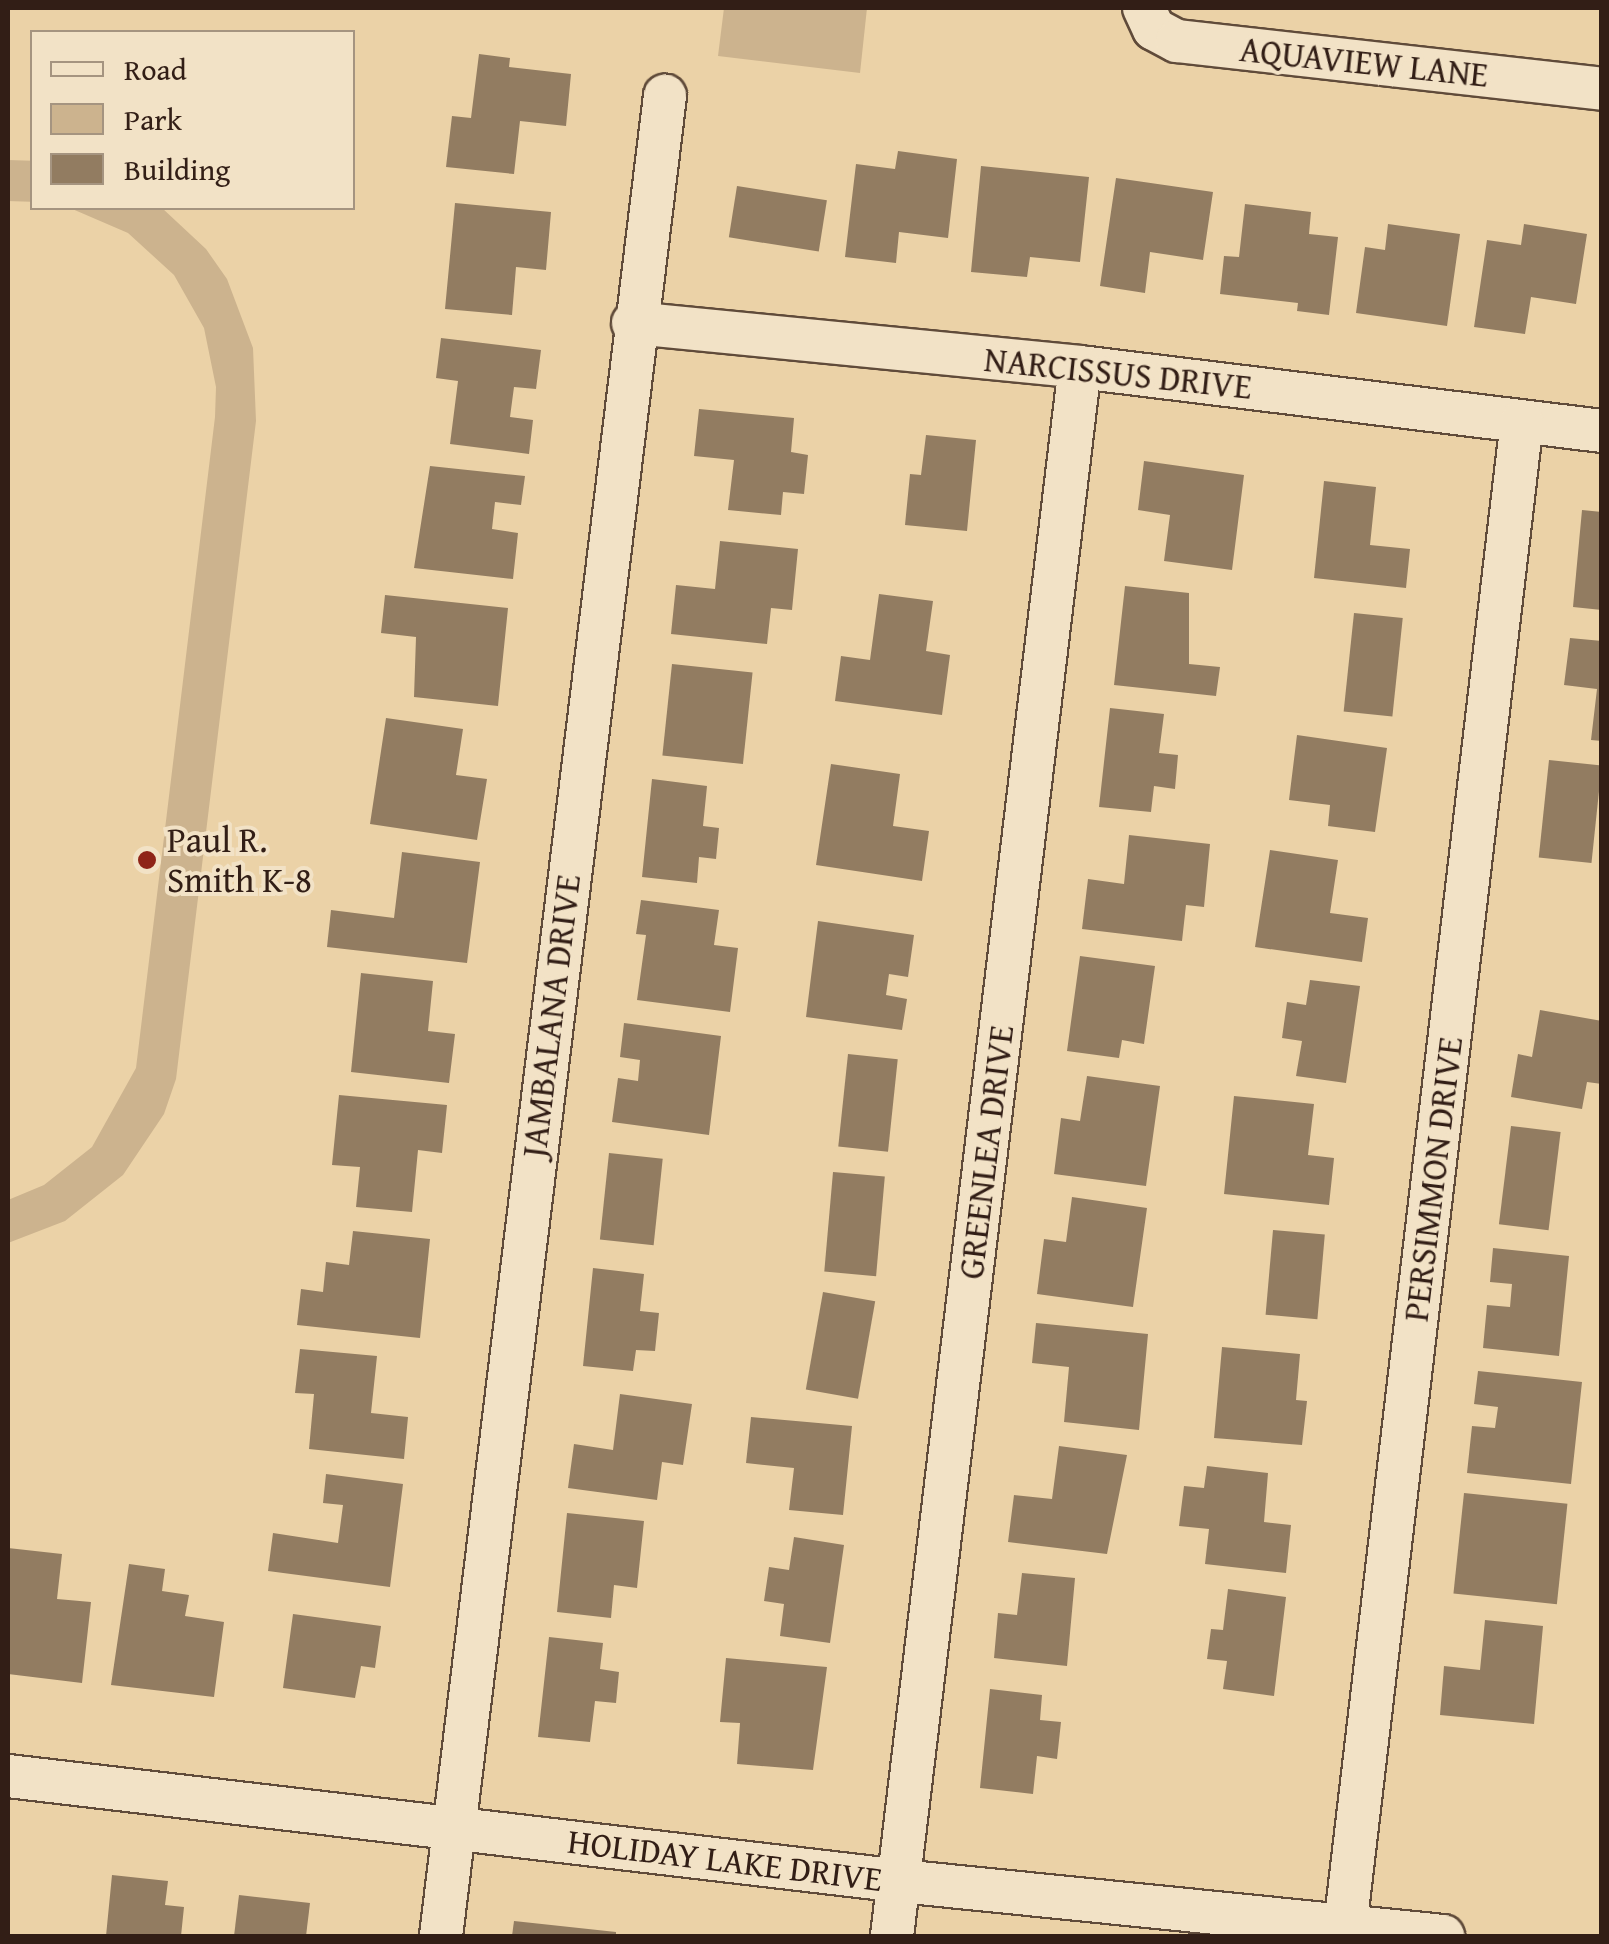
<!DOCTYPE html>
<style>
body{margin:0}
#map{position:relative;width:1609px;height:1944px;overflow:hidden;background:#ebd2a7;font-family:"Gentium Book Plus",serif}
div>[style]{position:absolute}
.green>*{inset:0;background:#ccb38e;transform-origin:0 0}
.building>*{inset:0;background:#927c61;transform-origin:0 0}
.roads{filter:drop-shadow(2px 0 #604b3a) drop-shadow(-2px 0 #604b3a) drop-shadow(0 2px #604b3a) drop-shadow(0 -2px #604b3a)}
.minor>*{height:42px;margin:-21px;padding:0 21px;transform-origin:21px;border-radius:21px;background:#f2e2c6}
.dots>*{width:28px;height:28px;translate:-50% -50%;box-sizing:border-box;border:5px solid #f2e2c6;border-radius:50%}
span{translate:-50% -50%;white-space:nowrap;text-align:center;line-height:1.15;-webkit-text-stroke:8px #f2e2c6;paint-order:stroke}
.street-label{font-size:35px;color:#321e16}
.poi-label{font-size:35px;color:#321e16}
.left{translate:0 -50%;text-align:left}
.frame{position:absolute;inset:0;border:10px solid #321e16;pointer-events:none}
.legend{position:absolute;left:30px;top:30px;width:325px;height:180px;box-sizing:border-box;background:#f2e2c6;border:2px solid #a59480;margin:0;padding:12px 18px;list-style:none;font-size:30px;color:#321e16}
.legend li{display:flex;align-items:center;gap:20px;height:50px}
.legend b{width:50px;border:2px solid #a59480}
</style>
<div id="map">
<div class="green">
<div style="clip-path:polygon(724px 8px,867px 8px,860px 73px,718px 56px)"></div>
<div style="left:8px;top:160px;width:24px;height:41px;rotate:2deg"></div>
<div style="clip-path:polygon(70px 208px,162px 208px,206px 249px,227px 279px,253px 348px,256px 421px,176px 1079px,164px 1114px,123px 1175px,65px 1221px,8px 1243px,8px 1200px,44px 1185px,92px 1147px,136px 1068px,215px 417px,216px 387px,204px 328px,174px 275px,128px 233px)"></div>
</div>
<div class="building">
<div style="clip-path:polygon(479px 54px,510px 58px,509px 67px,571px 74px,566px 126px,520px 121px,514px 174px,446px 167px,452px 116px,471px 118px)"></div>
<div style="clip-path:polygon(898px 151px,957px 159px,948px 238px,899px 232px,896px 263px,845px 257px,856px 164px,895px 169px)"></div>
<div style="clip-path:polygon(981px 166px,1089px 177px,1080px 262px,1030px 257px,1027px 277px,971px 272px)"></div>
<div style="clip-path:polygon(1116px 178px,1213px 192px,1203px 260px,1150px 252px,1145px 293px,1100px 286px)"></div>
<div style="left:737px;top:186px;width:91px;height:52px;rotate:9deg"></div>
<div style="clip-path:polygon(455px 203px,551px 212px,546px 270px,516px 267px,512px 315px,445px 309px)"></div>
<div style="clip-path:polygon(1245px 204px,1311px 212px,1309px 234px,1338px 237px,1329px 315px,1297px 311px,1298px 303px,1220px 294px,1224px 256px,1239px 257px)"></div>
<div style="clip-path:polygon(1388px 224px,1460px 234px,1447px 326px,1356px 313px,1365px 247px,1385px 250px)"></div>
<div style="clip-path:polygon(1524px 224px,1587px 234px,1576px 304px,1531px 297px,1525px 334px,1474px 327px,1487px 240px,1521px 245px)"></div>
<div style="clip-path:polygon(441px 338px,541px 350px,536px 389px,514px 387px,510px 417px,533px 420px,529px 454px,450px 444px,458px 381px,436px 378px)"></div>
<div style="clip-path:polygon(699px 409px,794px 418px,791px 452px,808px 455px,804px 494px,783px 492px,781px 515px,728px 510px,734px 460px,694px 456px)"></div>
<div style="clip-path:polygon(926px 435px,976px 440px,967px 531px,905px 525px,910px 474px,921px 475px)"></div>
<div style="clip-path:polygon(1144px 461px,1244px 475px,1232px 570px,1164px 561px,1170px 515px,1138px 510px)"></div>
<div style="clip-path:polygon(430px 466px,525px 476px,521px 505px,495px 502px,492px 529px,518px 533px,513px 579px,414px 568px)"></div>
<div style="clip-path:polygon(1324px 481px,1376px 487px,1370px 545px,1410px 549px,1406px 588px,1314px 578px)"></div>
<div style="clip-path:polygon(1582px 510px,1602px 512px,1602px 610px,1573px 607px)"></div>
<div style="clip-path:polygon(720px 541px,798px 549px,792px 610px,771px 608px,767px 644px,671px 634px,676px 585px,715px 589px)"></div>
<div style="clip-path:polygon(1125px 586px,1189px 593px,1189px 664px,1220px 667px,1216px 696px,1114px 685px)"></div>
<div style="clip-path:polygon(879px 594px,933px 601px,926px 651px,950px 655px,942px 715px,835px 701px,841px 656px,870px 660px)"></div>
<div style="clip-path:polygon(385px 595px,508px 608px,498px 706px,414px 697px,416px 637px,381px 633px)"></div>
<div style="left:1354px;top:613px;width:49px;height:99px;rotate:6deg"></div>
<div style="clip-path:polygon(1570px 638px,1602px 641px,1602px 741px,1591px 740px,1597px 689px,1564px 685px)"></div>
<div style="left:672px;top:664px;width:81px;height:92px;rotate:6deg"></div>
<div style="clip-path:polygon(1110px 708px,1164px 714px,1159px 753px,1178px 755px,1175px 789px,1154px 786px,1151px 812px,1099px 807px)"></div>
<div style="clip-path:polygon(386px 718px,463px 729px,456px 775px,487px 779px,477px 840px,370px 824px)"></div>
<div style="clip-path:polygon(1297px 735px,1387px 748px,1375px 832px,1328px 826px,1330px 805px,1289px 800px)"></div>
<div style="left:1549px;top:760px;width:53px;height:98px;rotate:6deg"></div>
<div style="clip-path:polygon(831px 764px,900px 774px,893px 826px,929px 831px,922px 881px,816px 865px)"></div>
<div style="clip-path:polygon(652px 779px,707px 786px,703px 826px,719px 828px,716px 859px,699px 857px,697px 883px,642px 877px)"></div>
<div style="clip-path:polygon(1129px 835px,1210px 844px,1204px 907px,1186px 905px,1182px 941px,1082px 929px,1088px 879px,1124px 884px)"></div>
<div style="clip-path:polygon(1270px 850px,1338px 860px,1330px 913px,1368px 918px,1362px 962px,1255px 947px)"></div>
<div style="clip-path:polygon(402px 852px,480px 862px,467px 963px,327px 947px,331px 910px,394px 918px)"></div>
<div style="clip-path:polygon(641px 900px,719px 910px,714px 945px,738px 948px,730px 1012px,637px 1000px,646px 935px,636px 934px)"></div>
<div style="clip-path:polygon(818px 921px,914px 935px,908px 977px,889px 974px,886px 995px,907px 999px,902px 1030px,806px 1017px)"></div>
<div style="clip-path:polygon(1080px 956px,1155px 966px,1144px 1044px,1122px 1040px,1119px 1058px,1067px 1051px)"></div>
<div style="clip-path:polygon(361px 973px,433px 981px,428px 1031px,455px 1034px,449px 1083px,351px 1072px)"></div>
<div style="clip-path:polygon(1310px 980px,1360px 986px,1346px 1083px,1296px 1076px,1302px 1041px,1282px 1038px,1287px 1002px,1306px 1005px)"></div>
<div style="clip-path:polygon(1540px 1010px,1602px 1021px,1602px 1084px,1587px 1082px,1582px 1109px,1511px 1097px,1518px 1054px,1532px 1057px)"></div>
<div style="clip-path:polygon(624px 1023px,721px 1036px,709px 1135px,612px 1122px,618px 1078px,638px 1081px,640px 1060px,620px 1057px)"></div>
<div style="left:848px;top:1054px;width:50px;height:93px;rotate:6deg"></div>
<div style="clip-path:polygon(1087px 1076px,1160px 1086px,1146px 1186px,1054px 1174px,1061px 1118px,1080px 1121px)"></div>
<div style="clip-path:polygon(339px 1095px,447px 1105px,442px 1153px,418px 1150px,412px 1212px,356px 1207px,360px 1167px,332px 1165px)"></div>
<div style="clip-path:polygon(1234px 1096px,1314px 1104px,1308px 1155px,1334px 1158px,1329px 1205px,1224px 1194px)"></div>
<div style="left:1511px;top:1126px;width:50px;height:99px;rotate:7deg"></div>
<div style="left:609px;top:1153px;width:54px;height:87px;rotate:6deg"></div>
<div style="left:833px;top:1172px;width:52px;height:100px;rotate:5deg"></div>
<div style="clip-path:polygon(1072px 1197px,1147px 1208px,1133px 1307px,1037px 1294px,1044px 1239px,1066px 1242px)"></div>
<div style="left:1273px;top:1230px;width:52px;height:85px;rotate:5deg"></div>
<div style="clip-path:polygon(353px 1231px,430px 1239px,420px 1338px,297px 1325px,301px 1289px,323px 1292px,326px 1262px,349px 1265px)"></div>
<div style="clip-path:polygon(1493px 1248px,1569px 1256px,1559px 1356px,1483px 1348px,1487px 1305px,1510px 1307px,1512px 1284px,1490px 1282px)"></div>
<div style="clip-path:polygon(593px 1268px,644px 1274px,640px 1311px,659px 1313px,655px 1351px,636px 1350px,633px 1371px,583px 1366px)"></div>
<div style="left:823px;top:1292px;width:53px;height:99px;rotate:10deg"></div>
<div style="clip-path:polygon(1036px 1323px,1148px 1334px,1139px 1430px,1064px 1422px,1069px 1367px,1032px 1363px)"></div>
<div style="clip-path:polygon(1222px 1347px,1300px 1354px,1296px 1400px,1307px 1401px,1302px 1445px,1214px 1438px)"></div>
<div style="clip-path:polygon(300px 1349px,377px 1356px,371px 1413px,408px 1417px,404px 1459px,309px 1449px,314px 1394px,295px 1393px)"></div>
<div style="clip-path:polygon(1478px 1371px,1582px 1382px,1571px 1484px,1467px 1473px,1472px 1426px,1495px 1428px,1498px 1407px,1474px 1404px)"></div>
<div style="clip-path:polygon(620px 1394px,692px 1404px,683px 1465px,662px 1462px,657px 1500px,568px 1488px,574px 1444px,613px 1450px)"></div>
<div style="clip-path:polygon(751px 1417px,852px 1426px,843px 1515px,789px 1510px,794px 1468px,746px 1463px)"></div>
<div style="clip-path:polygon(1059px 1446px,1127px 1455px,1107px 1554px,1008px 1542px,1014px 1495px,1052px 1499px)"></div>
<div style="clip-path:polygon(1207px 1466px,1268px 1473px,1264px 1522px,1291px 1525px,1286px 1573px,1205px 1564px,1209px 1529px,1179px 1526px,1184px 1486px,1204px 1488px)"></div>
<div style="clip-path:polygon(326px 1474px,403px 1484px,390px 1587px,268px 1571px,273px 1533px,338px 1543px,343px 1505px,323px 1503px)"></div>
<div style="left:1464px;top:1493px;width:104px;height:101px;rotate:6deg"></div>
<div style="clip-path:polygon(567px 1513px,644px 1521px,637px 1588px,614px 1585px,611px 1618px,557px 1612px)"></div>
<div style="clip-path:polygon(794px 1537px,844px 1545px,830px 1643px,780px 1636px,784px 1604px,764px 1601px,769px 1567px,789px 1570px)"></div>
<div style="clip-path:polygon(8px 1548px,62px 1554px,57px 1599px,91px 1602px,82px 1683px,8px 1674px)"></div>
<div style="clip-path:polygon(129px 1564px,165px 1569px,162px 1591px,189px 1595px,185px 1616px,224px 1622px,214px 1697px,111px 1685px)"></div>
<div style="clip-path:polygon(1022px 1573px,1075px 1578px,1067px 1666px,994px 1658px,998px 1613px,1017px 1615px)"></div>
<div style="clip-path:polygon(1228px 1589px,1286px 1597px,1274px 1696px,1223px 1689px,1227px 1661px,1207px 1659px,1211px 1629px,1223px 1630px)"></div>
<div style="clip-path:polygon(293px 1614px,381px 1626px,375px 1668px,361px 1666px,355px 1698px,283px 1688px)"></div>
<div style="clip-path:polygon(1485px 1620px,1543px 1626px,1534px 1724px,1440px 1715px,1444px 1666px,1480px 1670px)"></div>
<div style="clip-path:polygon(549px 1637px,603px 1643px,600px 1669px,619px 1672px,616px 1703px,595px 1701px,590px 1742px,538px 1737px)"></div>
<div style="clip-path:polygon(726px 1658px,827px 1667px,813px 1770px,737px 1764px,740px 1723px,720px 1722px)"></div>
<div style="clip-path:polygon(990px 1689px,1042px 1695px,1040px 1720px,1061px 1722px,1057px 1759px,1037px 1756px,1033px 1794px,980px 1788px)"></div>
<div style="clip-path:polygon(112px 1875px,168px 1881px,165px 1905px,184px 1907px,181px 1936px,106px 1936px)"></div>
<div style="clip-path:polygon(239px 1895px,310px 1903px,306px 1936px,234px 1936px)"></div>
<div style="clip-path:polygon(514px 1921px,616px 1932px,616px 1936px,512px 1936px)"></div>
</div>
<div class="roads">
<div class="minor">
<div style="left:1144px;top:8px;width:23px;rotate:65deg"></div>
<div style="left:1154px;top:29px;width:26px;rotate:28deg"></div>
<div style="left:1177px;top:41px;width:428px;rotate:6.4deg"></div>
<div style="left:633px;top:323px;width:449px;rotate:5.6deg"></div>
<div style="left:1080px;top:367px;width:526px;rotate:6.99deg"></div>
<div style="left:8px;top:1776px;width:898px;rotate:6.71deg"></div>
<div style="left:900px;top:1881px;width:546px;rotate:5.78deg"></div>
<div style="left:441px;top:1936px;width:1854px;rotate:-83.06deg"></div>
<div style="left:892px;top:1936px;width:1580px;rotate:-83.17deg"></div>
<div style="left:1344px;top:1936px;width:1525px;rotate:-83.3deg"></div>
</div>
</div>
<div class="dots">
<div style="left:147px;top:860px;background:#8f2418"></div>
</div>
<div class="street-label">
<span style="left:1364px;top:62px;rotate:6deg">AQUAVIEW LANE</span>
<span style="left:1118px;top:373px;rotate:6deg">NARCISSUS DRIVE</span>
<span style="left:551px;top:1016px;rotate:-83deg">JAMBALANA DRIVE</span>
<span style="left:986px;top:1152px;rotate:-83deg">GREENLEA DRIVE</span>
<span style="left:1433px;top:1179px;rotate:-83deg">PERSIMMON DRIVE</span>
<span style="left:725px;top:1860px;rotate:7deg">HOLIDAY LAKE DRIVE</span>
</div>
<div class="poi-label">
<span class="left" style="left:167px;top:860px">Paul R.<br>Smith K-8</span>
</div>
<div class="frame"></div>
<ul class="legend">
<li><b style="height:12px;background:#f2e2c6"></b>Road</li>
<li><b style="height:28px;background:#ccb38e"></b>Park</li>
<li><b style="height:28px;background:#927c61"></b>Building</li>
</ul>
</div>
